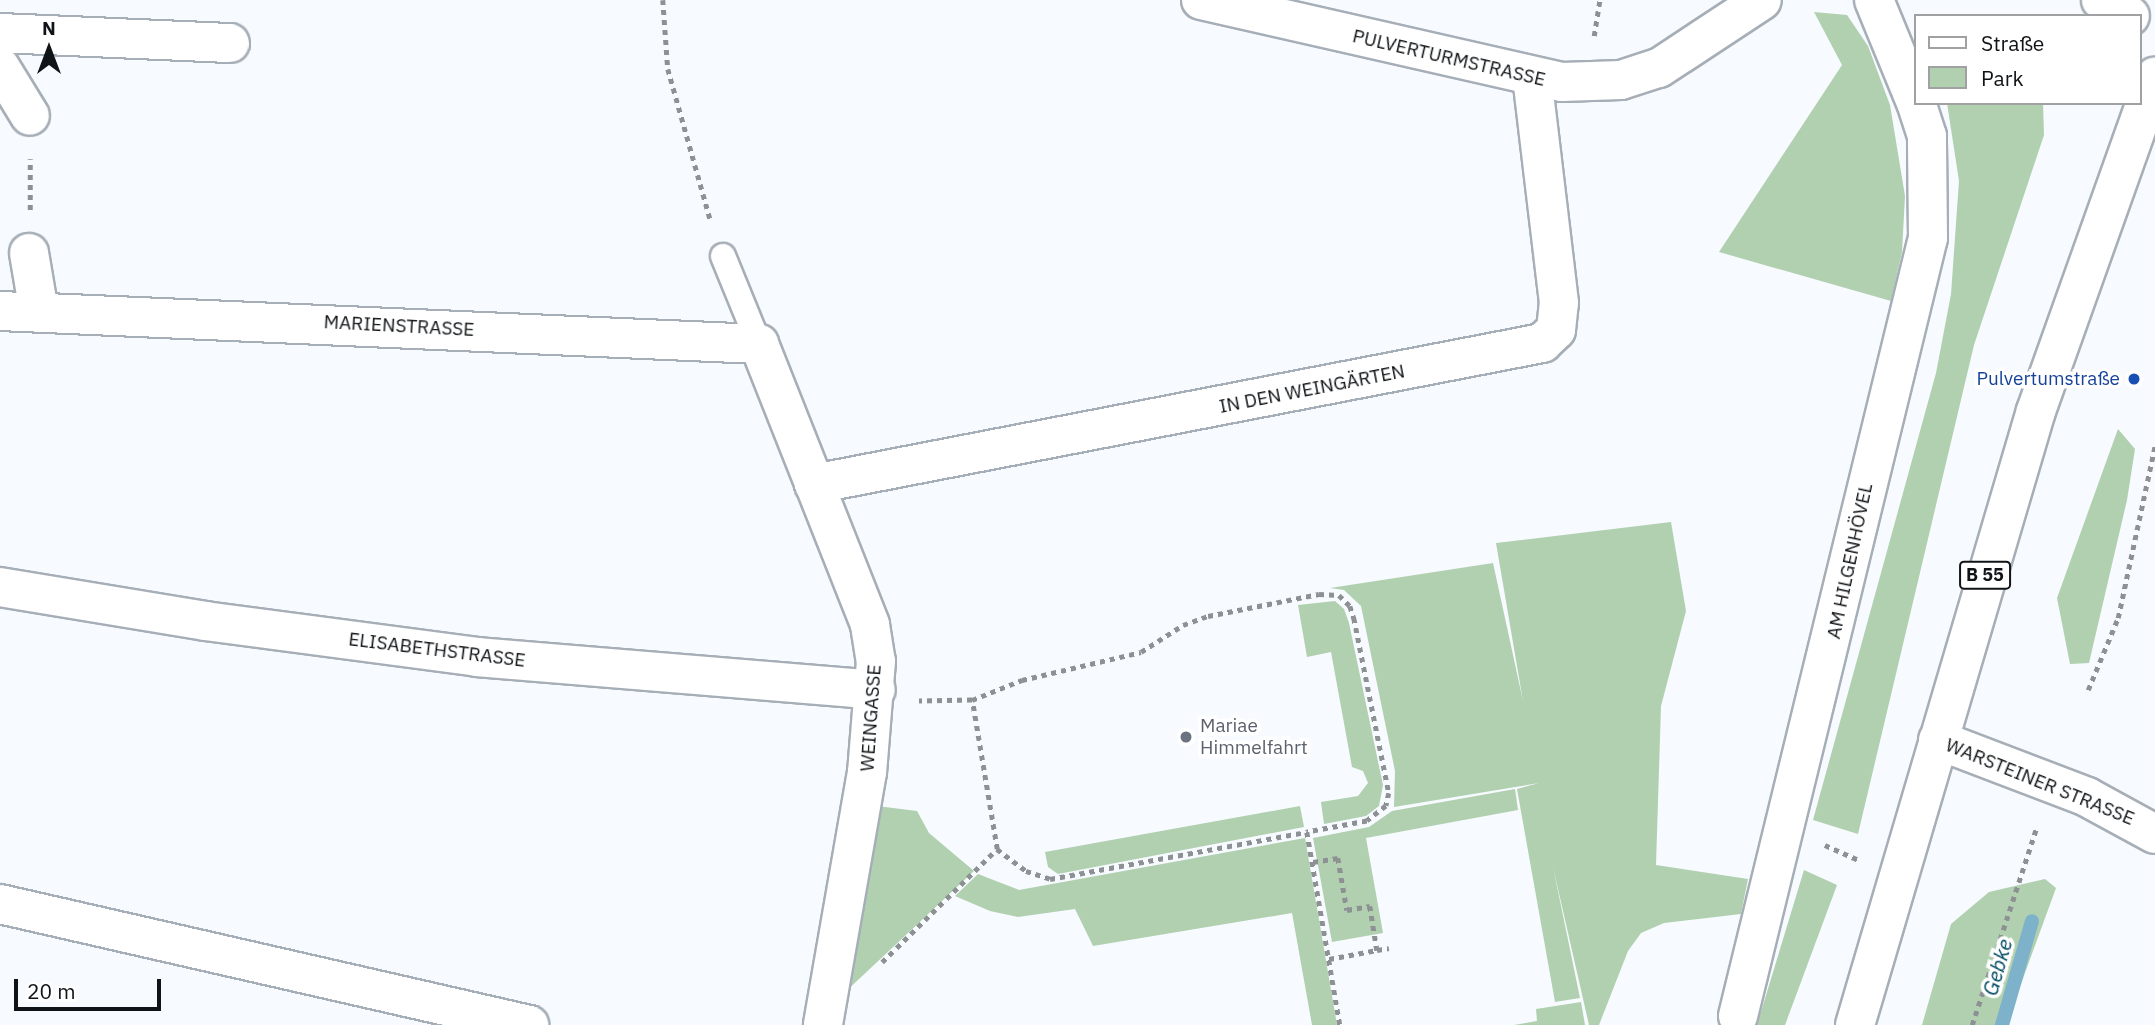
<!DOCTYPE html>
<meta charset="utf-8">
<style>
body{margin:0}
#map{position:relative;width:2155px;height:1025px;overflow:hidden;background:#f7fafe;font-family:"IBM Plex Sans",sans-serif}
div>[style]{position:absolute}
.green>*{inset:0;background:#b0d0b0}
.stream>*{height:14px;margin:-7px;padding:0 7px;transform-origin:7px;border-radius:7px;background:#7eb2ca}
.path>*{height:4.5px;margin-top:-2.25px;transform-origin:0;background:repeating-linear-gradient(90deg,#8e9194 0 5px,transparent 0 10px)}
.roads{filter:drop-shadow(2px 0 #a6aeb7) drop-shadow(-2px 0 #a6aeb7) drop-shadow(0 2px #a6aeb7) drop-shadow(0 -2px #a6aeb7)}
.service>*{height:24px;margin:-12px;padding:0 12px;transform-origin:12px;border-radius:12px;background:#fff}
.minor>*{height:38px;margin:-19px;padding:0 19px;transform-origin:19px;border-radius:19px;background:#fff}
.primary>*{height:38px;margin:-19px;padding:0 19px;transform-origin:19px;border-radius:19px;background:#fff}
.dots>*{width:19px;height:19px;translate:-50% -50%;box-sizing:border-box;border:4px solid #fff;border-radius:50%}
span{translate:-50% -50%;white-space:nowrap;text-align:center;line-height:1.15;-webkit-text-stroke:7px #fff;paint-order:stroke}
.shield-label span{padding:2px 5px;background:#fff;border:2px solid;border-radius:5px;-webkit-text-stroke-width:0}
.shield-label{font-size:18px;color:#111417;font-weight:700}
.street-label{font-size:19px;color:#111417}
.transit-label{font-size:19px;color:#164399}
.right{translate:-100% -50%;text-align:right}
.worship-label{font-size:19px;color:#5b616d}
.left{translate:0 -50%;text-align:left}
.water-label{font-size:21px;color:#004b63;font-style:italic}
.legend{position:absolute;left:1914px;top:14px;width:228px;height:91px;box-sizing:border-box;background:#fff;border:2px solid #a0a1a2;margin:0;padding:9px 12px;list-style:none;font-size:21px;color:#111417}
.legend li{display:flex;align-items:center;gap:14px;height:35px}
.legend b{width:35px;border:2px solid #a0a1a2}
.north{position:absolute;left:14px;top:14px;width:70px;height:70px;-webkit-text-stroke:5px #fff;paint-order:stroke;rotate:0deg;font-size:19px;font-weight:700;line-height:28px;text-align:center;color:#111417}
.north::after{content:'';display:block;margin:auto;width:24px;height:32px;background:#111417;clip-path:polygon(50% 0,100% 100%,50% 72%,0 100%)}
.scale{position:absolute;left:14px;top:979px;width:147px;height:32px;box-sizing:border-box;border:4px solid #111417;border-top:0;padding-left:9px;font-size:21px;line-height:24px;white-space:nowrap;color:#111417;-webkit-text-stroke:5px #fff;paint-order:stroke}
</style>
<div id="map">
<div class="green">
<div style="clip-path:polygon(1814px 12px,1847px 15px,1868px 46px,1890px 105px,1905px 196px,1902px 252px,1891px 301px,1719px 252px,1842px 65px)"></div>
<div style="clip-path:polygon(1947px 103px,2043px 103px,2044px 135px,1974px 345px,1858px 834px,1813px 820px,1936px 373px,1951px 294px,1959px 181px)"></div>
<div style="clip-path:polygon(2118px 429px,2135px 449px,2127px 500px,2089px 663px,2070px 664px,2057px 598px)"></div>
<div style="clip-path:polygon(1671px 522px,1686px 611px,1661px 706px,1656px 865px,1748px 879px,1741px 914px,1664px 923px,1641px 933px,1628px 951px,1599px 1025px,1589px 1025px,1553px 867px,1580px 998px,1555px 1002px,1517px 789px,1539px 783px,1394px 807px,1395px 771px,1361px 606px,1344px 590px,1330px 588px,1493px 563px,1523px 701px,1496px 543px)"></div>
<div style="clip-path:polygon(1335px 601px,1344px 609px,1349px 623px,1383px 785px,1379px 806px,1366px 816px,1324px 824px,1321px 802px,1358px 796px,1368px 783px,1363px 771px,1352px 767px,1331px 652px,1307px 657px,1298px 605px)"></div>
<div style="clip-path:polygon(1515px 789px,1518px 810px,1366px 838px,1383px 933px,1332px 942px,1313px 838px,1369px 827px,1392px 811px)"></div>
<div style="clip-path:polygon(877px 806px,917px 811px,929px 833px,974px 871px,842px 995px)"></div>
<div style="clip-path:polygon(1300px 806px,1304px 827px,1058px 874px,1048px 867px,1045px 852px)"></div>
<div style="clip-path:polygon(1305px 838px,1337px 1025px,1312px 1025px,1292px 913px,1093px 946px,1075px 909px,1018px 917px,990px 911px,955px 896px,978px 874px,1019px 890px)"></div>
<div style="clip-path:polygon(1804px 870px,1837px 885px,1785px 1025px,1757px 1025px)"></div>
<div style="clip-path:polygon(2045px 879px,2056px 888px,2006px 1025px,1922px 1025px,1951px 924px,1989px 892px)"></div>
<div style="clip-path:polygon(1581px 1002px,1585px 1025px,1514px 1025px,1537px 1021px,1536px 1009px)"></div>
</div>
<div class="stream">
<div style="left:2002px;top:1025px;width:108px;rotate:-73.9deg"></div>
</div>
<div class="path">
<div style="left:663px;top:0;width:69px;rotate:85.9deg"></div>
<div style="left:668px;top:69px;width:159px;rotate:74.3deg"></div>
<div style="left:1594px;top:36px;width:36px;rotate:-81deg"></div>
<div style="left:30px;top:210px;width:51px;rotate:-90deg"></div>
<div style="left:2088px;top:690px;width:78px;rotate:-67.4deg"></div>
<div style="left:2118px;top:618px;width:176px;rotate:-77.9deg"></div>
<div style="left:972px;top:700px;width:54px;rotate:-21.8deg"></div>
<div style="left:1022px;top:680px;width:122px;rotate:-13.2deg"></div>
<div style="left:1141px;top:652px;width:50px;rotate:-32.7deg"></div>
<div style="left:1183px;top:625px;width:27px;rotate:-20deg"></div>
<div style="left:1208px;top:616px;width:113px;rotate:-11.2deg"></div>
<div style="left:1319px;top:594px;width:20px;rotate:3deg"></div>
<div style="left:1339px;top:595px;width:16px;rotate:45deg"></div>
<div style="left:1350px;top:606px;width:13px;rotate:72deg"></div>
<div style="left:1354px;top:618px;width:178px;rotate:78.7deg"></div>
<div style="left:1389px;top:793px;width:13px;rotate:103deg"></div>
<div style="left:1386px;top:806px;width:24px;rotate:142deg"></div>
<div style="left:1367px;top:821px;width:61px;rotate:169.6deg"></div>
<div style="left:1307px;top:832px;width:196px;rotate:80.3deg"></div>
<div style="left:1825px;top:845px;width:36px;rotate:24deg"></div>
<div style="left:997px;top:849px;width:36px;rotate:37deg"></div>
<div style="left:1026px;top:871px;width:25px;rotate:18deg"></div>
<div style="left:1050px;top:879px;width:261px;rotate:-10.4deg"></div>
<div style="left:1313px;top:862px;width:25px;rotate:-9deg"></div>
<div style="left:1338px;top:858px;width:53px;rotate:80.2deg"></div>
<div style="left:1347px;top:910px;width:23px;rotate:-10deg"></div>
<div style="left:1370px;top:906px;width:45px;rotate:81deg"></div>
<div style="left:1377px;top:950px;width:12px;rotate:-9deg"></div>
<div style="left:1329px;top:959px;width:49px;rotate:-10.6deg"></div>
<div style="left:882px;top:962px;width:161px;rotate:-44.5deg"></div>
<div style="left:997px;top:849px;width:151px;rotate:-99.5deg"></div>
<div style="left:972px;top:700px;width:53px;rotate:178.9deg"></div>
<div style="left:1972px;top:1025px;width:209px;rotate:-71.9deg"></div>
</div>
<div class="roads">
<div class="service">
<div style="left:723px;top:256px;width:95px;rotate:67.8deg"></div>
</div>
<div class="minor">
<div style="left:1201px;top:0;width:370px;rotate:12.8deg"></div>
<div style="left:1562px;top:82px;width:59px;rotate:-1.9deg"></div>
<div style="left:1621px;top:80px;width:40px;rotate:-18deg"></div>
<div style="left:1659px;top:68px;width:123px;rotate:-33.4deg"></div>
<div style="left:1874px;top:0;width:108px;rotate:67.7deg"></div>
<div style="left:2101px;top:0;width:33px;rotate:29deg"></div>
<div style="left:0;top:33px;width:230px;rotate:2.5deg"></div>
<div style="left:0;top:67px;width:57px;rotate:58.5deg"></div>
<div style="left:29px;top:253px;width:60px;rotate:80.4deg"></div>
<div style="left:0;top:311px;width:760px;rotate:2.49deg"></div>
<div style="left:759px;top:344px;width:302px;rotate:68.4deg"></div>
<div style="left:870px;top:625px;width:36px;rotate:81deg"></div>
<div style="left:876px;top:661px;width:111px;rotate:94.6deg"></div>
<div style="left:867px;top:772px;width:257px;rotate:99.9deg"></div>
<div style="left:814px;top:484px;width:742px;rotate:-10.96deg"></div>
<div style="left:1542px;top:343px;width:19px;rotate:-43deg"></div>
<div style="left:1556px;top:330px;width:27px;rotate:-84deg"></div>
<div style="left:1559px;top:303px;width:227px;rotate:-96.8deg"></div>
<div style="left:0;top:587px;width:208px;rotate:9.4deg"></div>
<div style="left:205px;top:621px;width:274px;rotate:7.5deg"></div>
<div style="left:477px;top:657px;width:400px;rotate:4.7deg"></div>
<div style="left:1938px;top:740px;width:160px;rotate:20.9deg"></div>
<div style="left:2087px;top:797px;width:77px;rotate:28.6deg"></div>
<div style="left:0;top:904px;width:543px;rotate:12.88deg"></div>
<div style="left:1738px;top:1016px;width:801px;rotate:-76.28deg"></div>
<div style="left:1928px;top:238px;width:102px;rotate:-90.6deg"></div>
<div style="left:1927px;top:136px;width:35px;rotate:-108deg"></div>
</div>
<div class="primary">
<div style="left:1855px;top:1025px;width:640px;rotate:-73.58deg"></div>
<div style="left:2036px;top:411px;width:355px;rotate:-70.4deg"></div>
</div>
</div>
<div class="dots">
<div style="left:2134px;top:379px;background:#1a4fb4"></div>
<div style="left:1186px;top:737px;background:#6b7280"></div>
</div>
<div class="shield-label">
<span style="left:1985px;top:575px">B 55</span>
</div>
<div class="street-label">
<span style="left:1449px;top:58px;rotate:13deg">PULVERTURMSTRASSE</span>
<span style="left:399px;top:326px;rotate:3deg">MARIENSTRASSE</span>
<span style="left:1312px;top:389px;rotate:-11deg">IN DEN WEINGÄRTEN</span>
<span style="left:1850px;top:561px;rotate:-78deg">AM HILGENHÖVEL</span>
<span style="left:437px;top:650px;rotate:7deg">ELISABETHSTRASSE</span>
<span style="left:871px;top:718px;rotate:-86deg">WEINGASSE</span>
<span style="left:2040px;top:782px;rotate:22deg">WARSTEINER STRASSE</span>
</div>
<div class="transit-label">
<span class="right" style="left:2120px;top:379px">Pulvertumstraße</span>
</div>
<div class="worship-label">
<span class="left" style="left:1200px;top:737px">Mariae<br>Himmelfahrt</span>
</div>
<div class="water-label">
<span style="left:1997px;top:967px;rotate:-74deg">Gebke</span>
</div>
<ul class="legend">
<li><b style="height:9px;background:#fff"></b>Straße</li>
<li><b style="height:19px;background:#b0d0b0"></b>Park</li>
</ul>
<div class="north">N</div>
<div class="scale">20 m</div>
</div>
